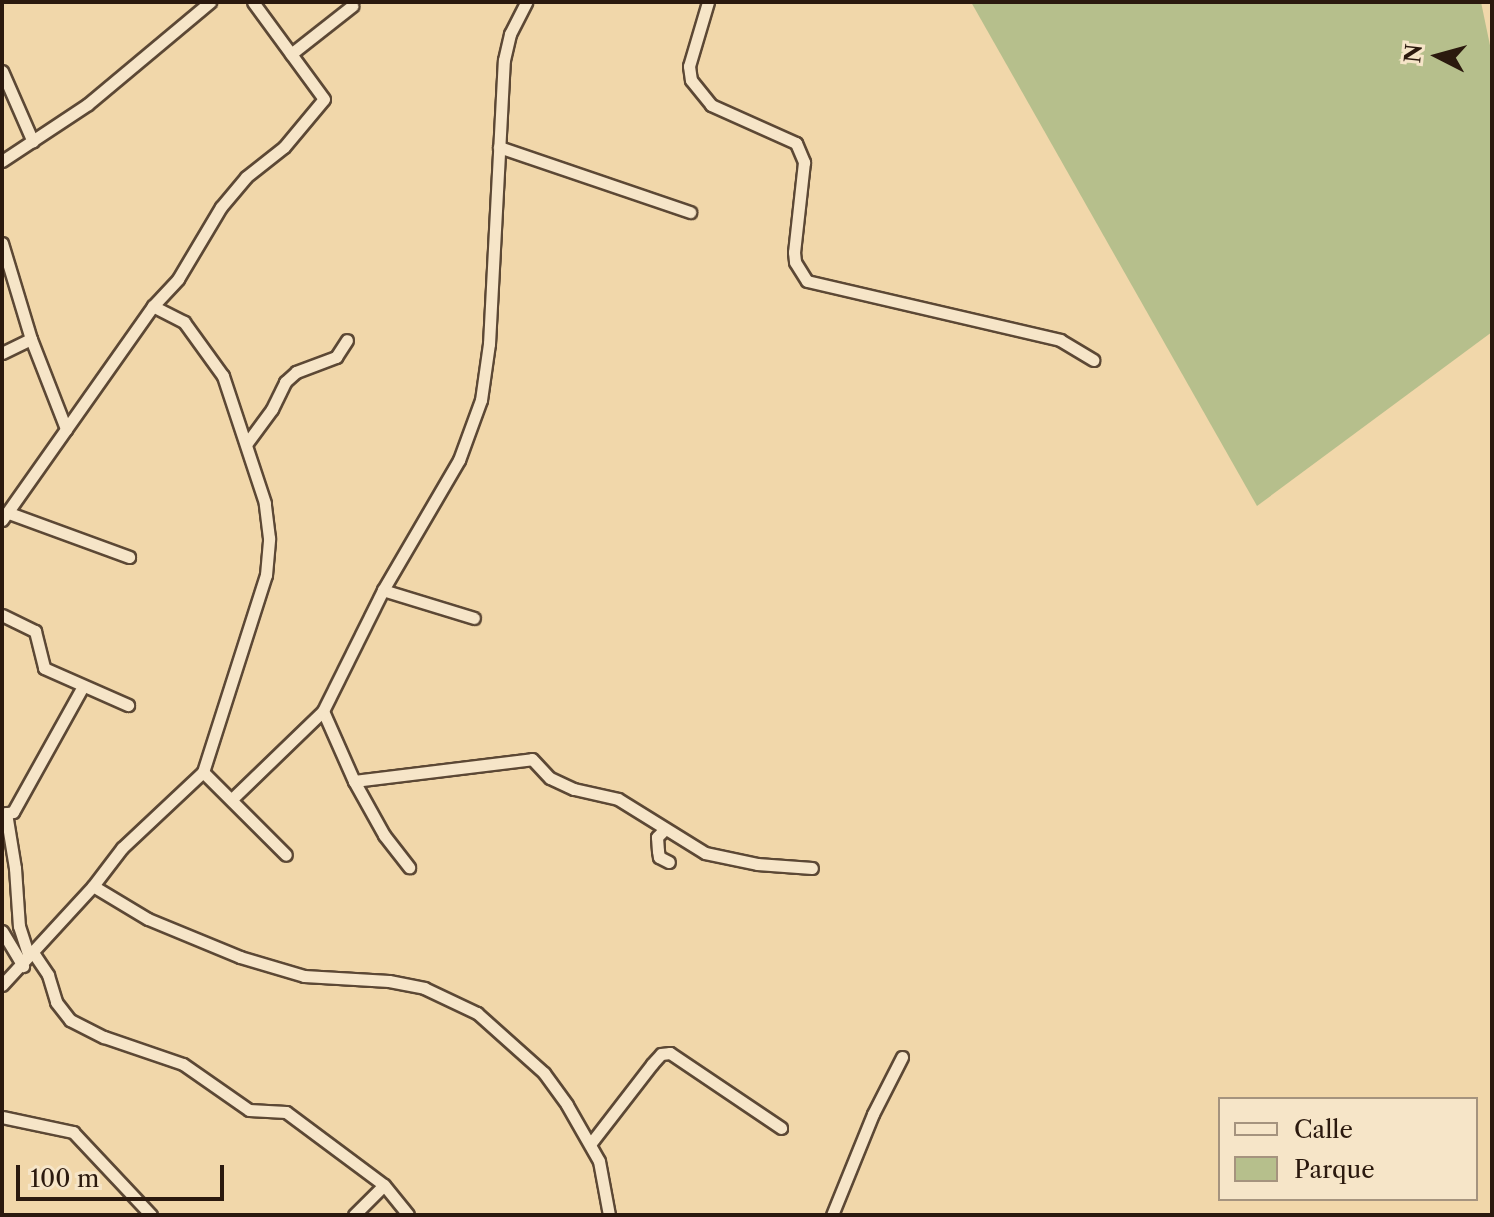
<!DOCTYPE html>
<style>
body{margin:0}
#map{position:relative;width:1494px;height:1217px;overflow:hidden;background:#f1d7aa;font-family:"Libre Caslon Text",serif}
div>[style]{position:absolute}
.green>*{inset:0;background:#b6bf8c}
.roads{filter:drop-shadow(2px 0 #5c4835) drop-shadow(-2px 0 #5c4835) drop-shadow(0 2px #5c4835) drop-shadow(0 -2px #5c4835)}
.street>*{height:11px;margin:-5.5px;padding:0 5.5px;transform-origin:5.5px;border-radius:5.5px;background:#f6e5c8}
span{translate:-50% -50%;white-space:nowrap;text-align:center;line-height:1.15;-webkit-text-stroke:7px #f6e5c8;paint-order:stroke}
.frame{position:absolute;inset:0;border:4px solid #2b190e;pointer-events:none}
.legend{position:absolute;left:1218px;top:1097px;width:260px;height:104px;box-sizing:border-box;background:#f6e5c8;border:2px solid #a5937e;margin:0;padding:10px 14px;list-style:none;font-size:24px;color:#2b190e}
.legend li{display:flex;align-items:center;gap:16px;height:40px}
.legend b{width:40px;border:2px solid #a5937e}
.north{position:absolute;left:1398px;top:16px;width:80px;height:80px;-webkit-text-stroke:6px #f6e5c8;paint-order:stroke;rotate:276deg;font-size:22px;font-weight:700;line-height:32px;text-align:center;color:#2b190e}
.north::after{content:'';display:block;margin:auto;width:28px;height:36px;background:#2b190e;clip-path:polygon(50% 0,100% 100%,50% 72%,0 100%)}
.scale{position:absolute;left:16px;top:1165px;width:208px;height:36px;box-sizing:border-box;border:4px solid #2b190e;border-top:0;padding-left:10px;font-size:24px;line-height:28px;white-space:nowrap;color:#2b190e;-webkit-text-stroke:6px #f6e5c8;paint-order:stroke}
</style>
<div id="map">
<div class="green">
<div style="clip-path:polygon(971px 2px,1481px 2px,1492px 55px,1492px 332px,1257px 506px)"></div>
</div>
<div class="roads">
<div class="street">
<div style="left:708px;top:2px;width:67px;rotate:106.5deg"></div>
<div style="left:689px;top:66px;width:14px;rotate:82deg"></div>
<div style="left:691px;top:80px;width:32px;rotate:51deg"></div>
<div style="left:711px;top:105px;width:93px;rotate:24.1deg"></div>
<div style="left:796px;top:143px;width:21px;rotate:67deg"></div>
<div style="left:804px;top:162px;width:91px;rotate:96.3deg"></div>
<div style="left:794px;top:252px;width:10px;rotate:84deg"></div>
<div style="left:795px;top:262px;width:22px;rotate:58deg"></div>
<div style="left:807px;top:281px;width:260px;rotate:13.1deg"></div>
<div style="left:1060px;top:340px;width:39px;rotate:31deg"></div>
<div style="left:291px;top:54px;width:78px;rotate:-38.2deg"></div>
<div style="left:2px;top:71px;width:77px;rotate:66.4deg"></div>
<div style="left:499px;top:147px;width:202px;rotate:18.8deg"></div>
<div style="left:2px;top:161px;width:103px;rotate:-33.5deg"></div>
<div style="left:88px;top:104px;width:159px;rotate:-39.9deg"></div>
<div style="left:2px;top:243px;width:100px;rotate:73.2deg"></div>
<div style="left:31px;top:339px;width:97px;rotate:68.7deg"></div>
<div style="left:2px;top:353px;width:32px;rotate:-26deg"></div>
<div style="left:247px;top:443px;width:42px;rotate:-53.7deg"></div>
<div style="left:272px;top:409px;width:30px;rotate:-64deg"></div>
<div style="left:285px;top:382px;width:15px;rotate:-42deg"></div>
<div style="left:296px;top:372px;width:43px;rotate:-20.6deg"></div>
<div style="left:336px;top:357px;width:20px;rotate:-57deg"></div>
<div style="left:9px;top:513px;width:128px;rotate:20.1deg"></div>
<div style="left:2px;top:520px;width:262px;rotate:-54.8deg"></div>
<div style="left:153px;top:306px;width:37px;rotate:-47deg"></div>
<div style="left:178px;top:279px;width:84px;rotate:-59.2deg"></div>
<div style="left:221px;top:207px;width:39px;rotate:-50deg"></div>
<div style="left:246px;top:177px;width:48px;rotate:-38.3deg"></div>
<div style="left:284px;top:147px;width:62px;rotate:-50.2deg"></div>
<div style="left:324px;top:99px;width:120px;rotate:-126.2deg"></div>
<div style="left:383px;top:590px;width:95px;rotate:17.1deg"></div>
<div style="left:2px;top:615px;width:37px;rotate:26deg"></div>
<div style="left:35px;top:631px;width:38px;rotate:76deg"></div>
<div style="left:44px;top:668px;width:92px;rotate:23.8deg"></div>
<div style="left:323px;top:711px;width:77px;rotate:66.1deg"></div>
<div style="left:354px;top:781px;width:179px;rotate:-7deg"></div>
<div style="left:532px;top:759px;width:26px;rotate:47deg"></div>
<div style="left:550px;top:778px;width:26px;rotate:25deg"></div>
<div style="left:574px;top:789px;width:45px;rotate:12.8deg"></div>
<div style="left:618px;top:799px;width:102px;rotate:31.8deg"></div>
<div style="left:705px;top:853px;width:53px;rotate:11.9deg"></div>
<div style="left:757px;top:864px;width:55px;rotate:4.2deg"></div>
<div style="left:203px;top:772px;width:117px;rotate:45deg"></div>
<div style="left:354px;top:781px;width:62px;rotate:60.9deg"></div>
<div style="left:384px;top:835px;width:41px;rotate:52deg"></div>
<div style="left:233px;top:798px;width:125px;rotate:-44deg"></div>
<div style="left:323px;top:711px;width:135px;rotate:-63.6deg"></div>
<div style="left:383px;top:590px;width:151px;rotate:-59.7deg"></div>
<div style="left:459px;top:460px;width:64px;rotate:-69.9deg"></div>
<div style="left:481px;top:400px;width:57px;rotate:-81.9deg"></div>
<div style="left:489px;top:344px;width:284px;rotate:-87deg"></div>
<div style="left:504px;top:60px;width:27px;rotate:-77deg"></div>
<div style="left:510px;top:34px;width:36px;rotate:-63deg"></div>
<div style="left:6px;top:813px;width:56px;rotate:80.7deg"></div>
<div style="left:15px;top:868px;width:58px;rotate:86.1deg"></div>
<div style="left:19px;top:926px;width:29px;rotate:72deg"></div>
<div style="left:2px;top:814px;width:11px;rotate:-10deg"></div>
<div style="left:13px;top:812px;width:144px;rotate:-60.9deg"></div>
<div style="left:664px;top:830px;width:10px;rotate:135deg"></div>
<div style="left:657px;top:837px;width:14px;rotate:86deg"></div>
<div style="left:658px;top:851px;width:6px;rotate:81deg"></div>
<div style="left:659px;top:857px;width:11px;rotate:27deg"></div>
<div style="left:93px;top:886px;width:64px;rotate:31deg"></div>
<div style="left:148px;top:919px;width:100px;rotate:22.4deg"></div>
<div style="left:240px;top:957px;width:67px;rotate:16.5deg"></div>
<div style="left:304px;top:976px;width:85px;rotate:3.4deg"></div>
<div style="left:389px;top:981px;width:36px;rotate:11deg"></div>
<div style="left:424px;top:988px;width:59px;rotate:25.3deg"></div>
<div style="left:477px;top:1013px;width:90px;rotate:41.8deg"></div>
<div style="left:544px;top:1073px;width:39px;rotate:54deg"></div>
<div style="left:567px;top:1105px;width:64px;rotate:60.3deg"></div>
<div style="left:599px;top:1161px;width:55px;rotate:79.5deg"></div>
<div style="left:2px;top:931px;width:41px;rotate:59deg"></div>
<div style="left:32px;top:951px;width:29px;rotate:56deg"></div>
<div style="left:48px;top:975px;width:28px;rotate:73deg"></div>
<div style="left:56px;top:1002px;width:23px;rotate:52deg"></div>
<div style="left:70px;top:1020px;width:38px;rotate:27deg"></div>
<div style="left:104px;top:1037px;width:83px;rotate:18.9deg"></div>
<div style="left:183px;top:1064px;width:80px;rotate:34.9deg"></div>
<div style="left:249px;top:1110px;width:37px;rotate:3deg"></div>
<div style="left:286px;top:1112px;width:122px;rotate:36.7deg"></div>
<div style="left:384px;top:1185px;width:38px;rotate:51deg"></div>
<div style="left:2px;top:985px;width:134px;rotate:-47.4deg"></div>
<div style="left:93px;top:886px;width:48px;rotate:-52.7deg"></div>
<div style="left:122px;top:848px;width:111px;rotate:-43.2deg"></div>
<div style="left:203px;top:772px;width:207px;rotate:-72.3deg"></div>
<div style="left:266px;top:575px;width:37px;rotate:-85deg"></div>
<div style="left:269px;top:538px;width:35px;rotate:-97deg"></div>
<div style="left:265px;top:503px;width:134px;rotate:-108.3deg"></div>
<div style="left:223px;top:376px;width:67px;rotate:-125.8deg"></div>
<div style="left:184px;top:322px;width:35px;rotate:-153deg"></div>
<div style="left:2px;top:1117px;width:73px;rotate:11.9deg"></div>
<div style="left:73px;top:1132px;width:114px;rotate:46.8deg"></div>
<div style="left:591px;top:1143px;width:100px;rotate:-52.3deg"></div>
<div style="left:652px;top:1064px;width:13px;rotate:-48deg"></div>
<div style="left:661px;top:1054px;width:9px;rotate:-6deg"></div>
<div style="left:670px;top:1053px;width:134px;rotate:34deg"></div>
<div style="left:354px;top:1215px;width:42px;rotate:-45deg"></div>
<div style="left:832px;top:1215px;width:109px;rotate:-67.9deg"></div>
<div style="left:873px;top:1114px;width:64px;rotate:-63deg"></div>
</div>
</div>
<div class="frame"></div>
<ul class="legend">
<li><b style="height:10px;background:#f6e5c8"></b>Calle</li>
<li><b style="height:22px;background:#b6bf8c"></b>Parque</li>
</ul>
<div class="north">N</div>
<div class="scale">100 m</div>
</div>
